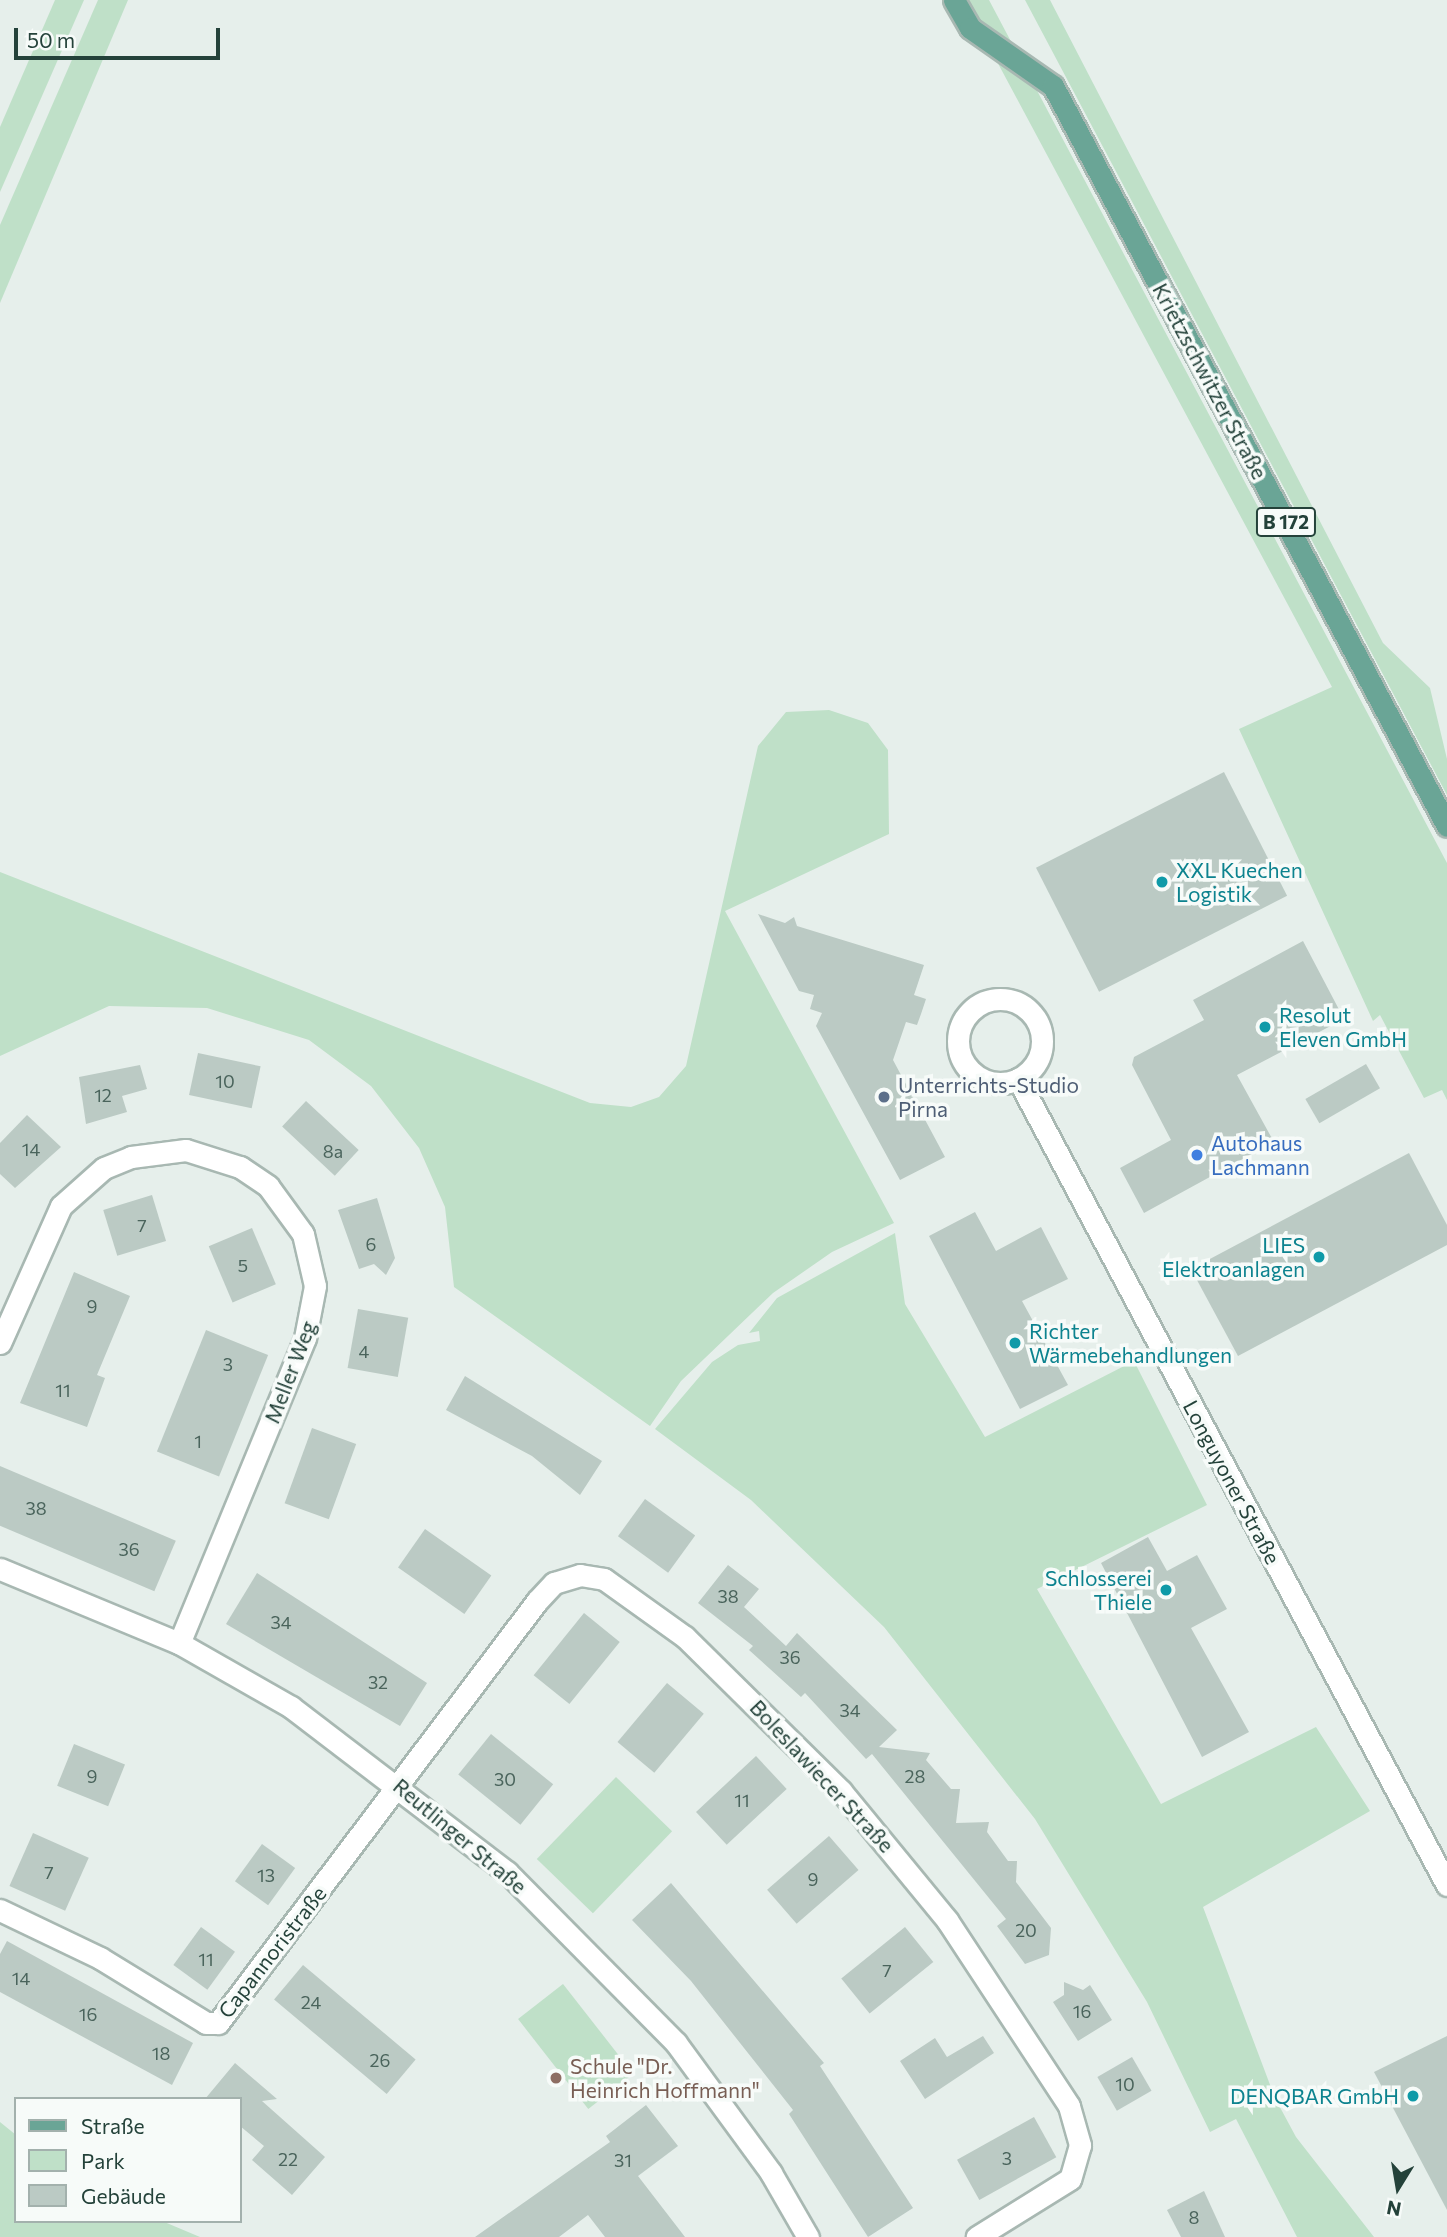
<!DOCTYPE html>
<meta charset="utf-8">
<style>
body{margin:0}
#map{position:relative;width:1447px;height:2237px;overflow:hidden;background:#e6efeb;font-family:Commissioner,sans-serif}
div>[style]{position:absolute}
.green>*{inset:0;background:#bfe0c8;transform-origin:0 0}
.building>*{inset:0;background:#bbcac4;transform-origin:0 0}
.roads{filter:drop-shadow(2px 0 #a8b8b2) drop-shadow(-2px 0 #a8b8b2) drop-shadow(0 2px #a8b8b2) drop-shadow(0 -2px #a8b8b2)}
.minor>*{height:21px;margin:-10.5px;padding:0 10.5px;transform-origin:10.5px;border-radius:10.5px;background:#fff}
.minor>.ring{margin:-10.5px;padding:0;box-sizing:content-box;background:none;border:21px solid #fff;border-radius:50%}
.major>*{height:21px;margin:-10.5px;padding:0 10.5px;transform-origin:10.5px;border-radius:10.5px;background:#6aa596}
.dots>*{width:19px;height:19px;translate:-50% -50%;box-sizing:border-box;border:4px solid #f7fbf9;border-radius:50%}
span{translate:-50% -50%;white-space:nowrap;text-align:center;line-height:1.15;-webkit-text-stroke:7px #f7fbf9;paint-order:stroke}
.number-label{font-size:18px;color:#4a645c}
.number-label span{-webkit-text-stroke-width:0}
.shield-label span{padding:2px 5px;background:#f7fbf9;border:2px solid;border-radius:5px;-webkit-text-stroke-width:0}
.shield-label{font-size:19px;color:#24423a;font-weight:700}
.street-label{font-size:21px;color:#24423a}
.culture-label{font-size:21px;color:#0d838f}
.left{translate:0 -50%;text-align:left}
.right{translate:-100% -50%;text-align:right}
.service-label{font-size:21px;color:#4e5e75}
.shop-label{font-size:21px;color:#366cbe}
.education-label{font-size:21px;color:#785e54}
.legend{position:absolute;left:14px;top:2097px;width:228px;height:126px;box-sizing:border-box;background:#f7fbf9;border:2px solid #a3b1ad;margin:0;padding:9px 12px;list-style:none;font-size:21px;color:#24423a}
.legend li{display:flex;align-items:center;gap:14px;height:35px}
.legend b{width:35px;border:2px solid #a3b1ad}
.north{position:absolute;left:1363px;top:2153px;width:70px;height:70px;-webkit-text-stroke:5px #f7fbf9;paint-order:stroke;rotate:191deg;font-size:19px;font-weight:700;line-height:28px;text-align:center;color:#24423a}
.north::after{content:'';display:block;margin:auto;width:24px;height:32px;background:#24423a;clip-path:polygon(50% 0,100% 100%,50% 72%,0 100%)}
.scale{position:absolute;left:14px;top:28px;width:206px;height:32px;box-sizing:border-box;border:4px solid #24423a;border-top:0;padding-left:9px;font-size:21px;line-height:24px;white-space:nowrap;color:#24423a;-webkit-text-stroke:5px #f7fbf9;paint-order:stroke}
</style>
<div id="map">
<div class="green">
<div style="clip-path:polygon(55px 0,84px 0,0 192px,0 127px)"></div>
<div style="clip-path:polygon(98px 0,128px 0,0 303px,0 225px)"></div>
<div style="clip-path:polygon(964px 0,989px 0,1447px 863px,1447px 1100px,1442px 1090px,1424px 1098px,1380px 1015px,1373px 1021px,1239px 729px,1332px 687px)"></div>
<div style="clip-path:polygon(1025px 0,1050px 0,1383px 643px,1430px 688px,1447px 759px,1447px 795px)"></div>
<div style="clip-path:polygon(829px 710px,868px 723px,888px 750px,889px 834px,725px 911px,894px 1223px,832px 1252px,773px 1293px,681px 1381px,650px 1426px,454px 1287px,445px 1207px,419px 1148px,371px 1086px,309px 1040px,207px 1008px,109px 1006px,0 1056px,0 872px,590px 1103px,631px 1107px,659px 1097px,686px 1066px,758px 746px,786px 712px)"></div>
<div style="clip-path:polygon(895px 1233px,905px 1304px,985px 1437px,1134px 1361px,1207px 1505px,1037px 1589px,1161px 1804px,1316px 1727px,1370px 1811px,1203px 1907px,1275px 2098px,1296px 2137px,1374px 2237px,1297px 2237px,1236px 2119px,1210px 2132px,1147px 2002px,1035px 1819px,884px 1627px,751px 1500px,655px 1429px,712px 1362px,738px 1345px,760px 1341px,759px 1331px,749px 1333px,777px 1298px)"></div>
<div style="left:616px;top:1777px;width:78px;height:114px;rotate:44deg"></div>
<div style="left:563px;top:1984px;width:114px;height:57px;rotate:52deg"></div>
<div style="clip-path:polygon(0 2122px,16px 2135px,16px 2221px,162px 2221px,200px 2237px,0 2237px)"></div>
</div>
<div class="building">
<div style="left:1224px;top:772px;width:139px;height:211px;rotate:63deg"></div>
<div style="clip-path:polygon(758px 914px,785px 923px,794px 917px,797px 926px,924px 965px,914px 995px,926px 999px,921px 1014px,917px 1025px,906px 1022px,893px 1060px,945px 1157px,900px 1180px,816px 1026px,822px 1013px,810px 1009px,814px 995px,799px 991px)"></div>
<div style="clip-path:polygon(1303px 941px,1344px 1019px,1237px 1075px,1274px 1142px,1144px 1213px,1120px 1168px,1171px 1140px,1132px 1065px,1134px 1057px,1204px 1020px,1193px 1000px)"></div>
<div style="left:198px;top:1053px;width:64px;height:43px;rotate:12deg"></div>
<div style="left:1366px;top:1064px;width:28px;height:70px;rotate:60deg"></div>
<div style="clip-path:polygon(140px 1065px,147px 1089px,122px 1096px,127px 1112px,86px 1124px,79px 1077px)"></div>
<div style="left:306px;top:1101px;width:72px;height:35px;rotate:43deg"></div>
<div style="clip-path:polygon(27px 1115px,61px 1147px,15px 1188px,0 1174px,0 1143px)"></div>
<div style="clip-path:polygon(1409px 1153px,1447px 1225px,1447px 1245px,1238px 1356px,1191px 1269px)"></div>
<div style="left:152px;top:1195px;width:48px;height:51px;rotate:73deg"></div>
<div style="clip-path:polygon(377px 1198px,395px 1258px,386px 1275px,374px 1264px,359px 1269px,338px 1210px)"></div>
<div style="clip-path:polygon(975px 1212px,996px 1251px,1041px 1227px,1068px 1279px,1022px 1301px,1068px 1385px,1020px 1409px,929px 1236px)"></div>
<div style="left:252px;top:1228px;width:61px;height:47px;rotate:67deg"></div>
<div style="clip-path:polygon(74px 1272px,130px 1296px,97px 1375px,105px 1378px,87px 1427px,20px 1403px)"></div>
<div style="left:358px;top:1309px;width:51px;height:60px;rotate:10deg"></div>
<div style="left:206px;top:1330px;width:67px;height:131px;rotate:22deg"></div>
<div style="clip-path:polygon(465px 1376px,602px 1461px,580px 1495px,532px 1456px,446px 1410px)"></div>
<div style="left:312px;top:1428px;width:47px;height:80px;rotate:20deg"></div>
<div style="left:0;top:1466px;width:191px;height:55px;rotate:23deg"></div>
<div style="left:645px;top:1499px;width:62px;height:46px;rotate:36deg"></div>
<div style="left:425px;top:1529px;width:81px;height:47px;rotate:35deg"></div>
<div style="clip-path:polygon(1148px 1537px,1167px 1571px,1197px 1555px,1227px 1609px,1191px 1628px,1249px 1732px,1202px 1757px,1101px 1563px)"></div>
<div style="clip-path:polygon(728px 1565px,759px 1589px,744px 1607px,786px 1646px,797px 1633px,897px 1730px,879px 1747px,930px 1753px,926px 1760px,951px 1789px,960px 1789px,956px 1823px,989px 1822px,987px 1832px,1008px 1861px,1017px 1861px,1016px 1882px,1051px 1928px,1049px 1955px,1025px 1964px,997px 1926px,1006px 1919px,872px 1754px,866px 1759px,805px 1693px,801px 1697px,749px 1650px,753px 1646px,698px 1603px)"></div>
<div style="clip-path:polygon(257px 1573px,427px 1683px,400px 1726px,226px 1624px)"></div>
<div style="left:584px;top:1613px;width:46px;height:80px;rotate:39deg"></div>
<div style="left:667px;top:1683px;width:48px;height:77px;rotate:40deg"></div>
<div style="left:491px;top:1734px;width:80px;height:52px;rotate:39deg"></div>
<div style="left:74px;top:1744px;width:55px;height:45px;rotate:22deg"></div>
<div style="left:756px;top:1756px;width:45px;height:82px;rotate:47deg"></div>
<div style="left:33px;top:1833px;width:61px;height:58px;rotate:24deg"></div>
<div style="left:829px;top:1836px;width:45px;height:82px;rotate:49deg"></div>
<div style="left:262px;top:1844px;width:41px;height:46px;rotate:36deg"></div>
<div style="clip-path:polygon(671px 1883px,824px 2063px,820px 2066px,913px 2208px,868px 2237px,789px 2114px,793px 2110px,691px 1981px,632px 1920px)"></div>
<div style="left:201px;top:1927px;width:42px;height:47px;rotate:36deg"></div>
<div style="left:905px;top:1927px;width:45px;height:82px;rotate:51deg"></div>
<div style="clip-path:polygon(7px 1941px,193px 2043px,172px 2085px,0 1992px,0 1954px)"></div>
<div style="left:303px;top:1965px;width:147px;height:45px;rotate:40deg"></div>
<div style="clip-path:polygon(1064px 1982px,1083px 1990px,1090px 1985px,1112px 2020px,1078px 2041px,1053px 2002px,1064px 1995px)"></div>
<div style="clip-path:polygon(983px 2036px,994px 2053px,925px 2099px,900px 2061px,935px 2038px,947px 2057px)"></div>
<div style="clip-path:polygon(1447px 2036px,1447px 2210px,1374px 2072px)"></div>
<div style="left:1132px;top:2057px;width:39px;height:40px;rotate:60deg"></div>
<div style="clip-path:polygon(235px 2063px,277px 2099px,262px 2101px,325px 2157px,292px 2195px,252px 2160px,264px 2146px,240px 2126px,240px 2099px,205px 2099px)"></div>
<div style="clip-path:polygon(646px 2105px,678px 2146px,638px 2176px,685px 2237px,605px 2237px,588px 2215px,559px 2237px,475px 2237px,610px 2142px,606px 2136px)"></div>
<div style="left:1034px;top:2117px;width:46px;height:88px;rotate:61deg"></div>
<div style="clip-path:polygon(1204px 2191px,1225px 2237px,1181px 2237px,1167px 2210px)"></div>
</div>
<div class="roads">
<div class="minor">
<div class="ring" style="left:958px;top:999px;width:63px;height:63px"></div>
<div style="left:1018px;top:1079px;width:913px;rotate:61.98deg"></div>
<div style="left:0;top:1343px;width:150px;rotate:-66deg"></div>
<div style="left:61px;top:1206px;width:57px;rotate:-41.5deg"></div>
<div style="left:104px;top:1168px;width:29px;rotate:-22deg"></div>
<div style="left:131px;top:1157px;width:55px;rotate:-7.3deg"></div>
<div style="left:186px;top:1150px;width:57px;rotate:17.5deg"></div>
<div style="left:240px;top:1167px;width:34px;rotate:34deg"></div>
<div style="left:268px;top:1186px;width:59px;rotate:53.9deg"></div>
<div style="left:303px;top:1234px;width:53px;rotate:77deg"></div>
<div style="left:315px;top:1286px;width:53px;rotate:100.9deg"></div>
<div style="left:305px;top:1338px;width:330px;rotate:112.4deg"></div>
<div style="left:0;top:1569px;width:194px;rotate:22.5deg"></div>
<div style="left:179px;top:1643px;width:129px;rotate:29.7deg"></div>
<div style="left:291px;top:1707px;width:272px;rotate:37.4deg"></div>
<div style="left:507px;top:1872px;width:240px;rotate:45.3deg"></div>
<div style="left:676px;top:2043px;width:161px;rotate:53.8deg"></div>
<div style="left:771px;top:2173px;width:74px;rotate:60deg"></div>
<div style="left:0;top:1910px;width:111px;rotate:25.6deg"></div>
<div style="left:100px;top:1958px;width:124px;rotate:31.5deg"></div>
<div style="left:206px;top:2023px;width:12px"></div>
<div style="left:218px;top:2023px;width:529px;rotate:-52.91deg"></div>
<div style="left:537px;top:1601px;width:25px;rotate:-47deg"></div>
<div style="left:554px;top:1583px;width:27px;rotate:-17deg"></div>
<div style="left:580px;top:1575px;width:24px;rotate:9deg"></div>
<div style="left:604px;top:1579px;width:100px;rotate:35.6deg"></div>
<div style="left:685px;top:1637px;width:219px;rotate:44.6deg"></div>
<div style="left:841px;top:1791px;width:167px;rotate:50.6deg"></div>
<div style="left:947px;top:1920px;width:222px;rotate:56.7deg"></div>
<div style="left:1069px;top:2106px;width:41px;rotate:74.2deg"></div>
<div style="left:1080px;top:2145px;width:35px;rotate:106deg"></div>
<div style="left:1070px;top:2179px;width:110px;rotate:148.1deg"></div>
</div>
<div class="major">
<div style="left:954px;top:0;width:32px;rotate:60deg"></div>
<div style="left:970px;top:28px;width:101px;rotate:34.9deg"></div>
<div style="left:1053px;top:86px;width:838px;rotate:61.97deg"></div>
</div>
</div>
<div class="dots">
<div style="left:1162px;top:882px;background:#0f9aa8"></div>
<div style="left:1265px;top:1027px;background:#0f9aa8"></div>
<div style="left:884px;top:1097px;background:#5c6f8a"></div>
<div style="left:1197px;top:1155px;background:#3f7fe0"></div>
<div style="left:1319px;top:1257px;background:#0f9aa8"></div>
<div style="left:1015px;top:1343px;background:#0f9aa8"></div>
<div style="left:1166px;top:1590px;background:#0f9aa8"></div>
<div style="left:556px;top:2078px;background:#8d6e63"></div>
<div style="left:1413px;top:2096px;background:#0f9aa8"></div>
</div>
<div class="number-label">
<span style="left:225px;top:1081px">10</span>
<span style="left:103px;top:1095px">12</span>
<span style="left:31px;top:1149px">14</span>
<span style="left:333px;top:1151px">8a</span>
<span style="left:142px;top:1225px">7</span>
<span style="left:371px;top:1244px">6</span>
<span style="left:243px;top:1265px">5</span>
<span style="left:92px;top:1306px">9</span>
<span style="left:364px;top:1351px">4</span>
<span style="left:228px;top:1364px">3</span>
<span style="left:63px;top:1390px">11</span>
<span style="left:198px;top:1441px">1</span>
<span style="left:36px;top:1508px">38</span>
<span style="left:129px;top:1549px">36</span>
<span style="left:728px;top:1596px">38</span>
<span style="left:281px;top:1622px">34</span>
<span style="left:790px;top:1657px">36</span>
<span style="left:378px;top:1682px">32</span>
<span style="left:850px;top:1710px">34</span>
<span style="left:92px;top:1776px">9</span>
<span style="left:915px;top:1776px">28</span>
<span style="left:505px;top:1779px">30</span>
<span style="left:742px;top:1800px">11</span>
<span style="left:49px;top:1872px">7</span>
<span style="left:266px;top:1875px">13</span>
<span style="left:813px;top:1879px">9</span>
<span style="left:1026px;top:1930px">20</span>
<span style="left:206px;top:1959px">11</span>
<span style="left:887px;top:1970px">7</span>
<span style="left:21px;top:1978px">14</span>
<span style="left:311px;top:2002px">24</span>
<span style="left:1082px;top:2011px">16</span>
<span style="left:88px;top:2014px">16</span>
<span style="left:161px;top:2053px">18</span>
<span style="left:380px;top:2060px">26</span>
<span style="left:1125px;top:2084px">10</span>
<span style="left:1007px;top:2158px">3</span>
<span style="left:288px;top:2159px">22</span>
<span style="left:623px;top:2160px">31</span>
<span style="left:1194px;top:2217px">8</span>
</div>
<div class="shield-label">
<span style="left:1286px;top:522px">B 172</span>
</div>
<div class="street-label">
<span style="left:1210px;top:381px;rotate:62deg">Krietzschwitzer Straße</span>
<span style="left:290px;top:1372px;rotate:-69deg">Meller Weg</span>
<span style="left:1232px;top:1482px;rotate:62deg">Longuyoner Straße</span>
<span style="left:822px;top:1776px;rotate:47deg">Boleslawiecer Straße</span>
<span style="left:460px;top:1836px;rotate:40deg">Reutlinger Straße</span>
<span style="left:272px;top:1952px;rotate:-52deg">Capannoristraße</span>
</div>
<div class="culture-label">
<span class="left" style="left:1176px;top:882px">XXL Kuechen<br>Logistik</span>
<span class="left" style="left:1279px;top:1027px">Resolut<br>Eleven GmbH</span>
<span class="right" style="left:1305px;top:1257px">LIES<br>Elektroanlagen</span>
<span class="left" style="left:1029px;top:1343px">Richter<br>Wärmebehandlungen</span>
<span class="right" style="left:1152px;top:1590px">Schlosserei<br>Thiele</span>
<span class="right" style="left:1399px;top:2096px">DENQBAR GmbH</span>
</div>
<div class="service-label">
<span class="left" style="left:898px;top:1097px">Unterrichts-Studio<br>Pirna</span>
</div>
<div class="shop-label">
<span class="left" style="left:1211px;top:1155px">Autohaus<br>Lachmann</span>
</div>
<div class="education-label">
<span class="left" style="left:570px;top:2078px">Schule "Dr.<br>Heinrich Hoffmann"</span>
</div>
<ul class="legend">
<li><b style="height:9px;background:#6aa596"></b>Straße</li>
<li><b style="height:19px;background:#bfe0c8"></b>Park</li>
<li><b style="height:19px;background:#bbcac4"></b>Gebäude</li>
</ul>
<div class="north">N</div>
<div class="scale">50 m</div>
</div>
